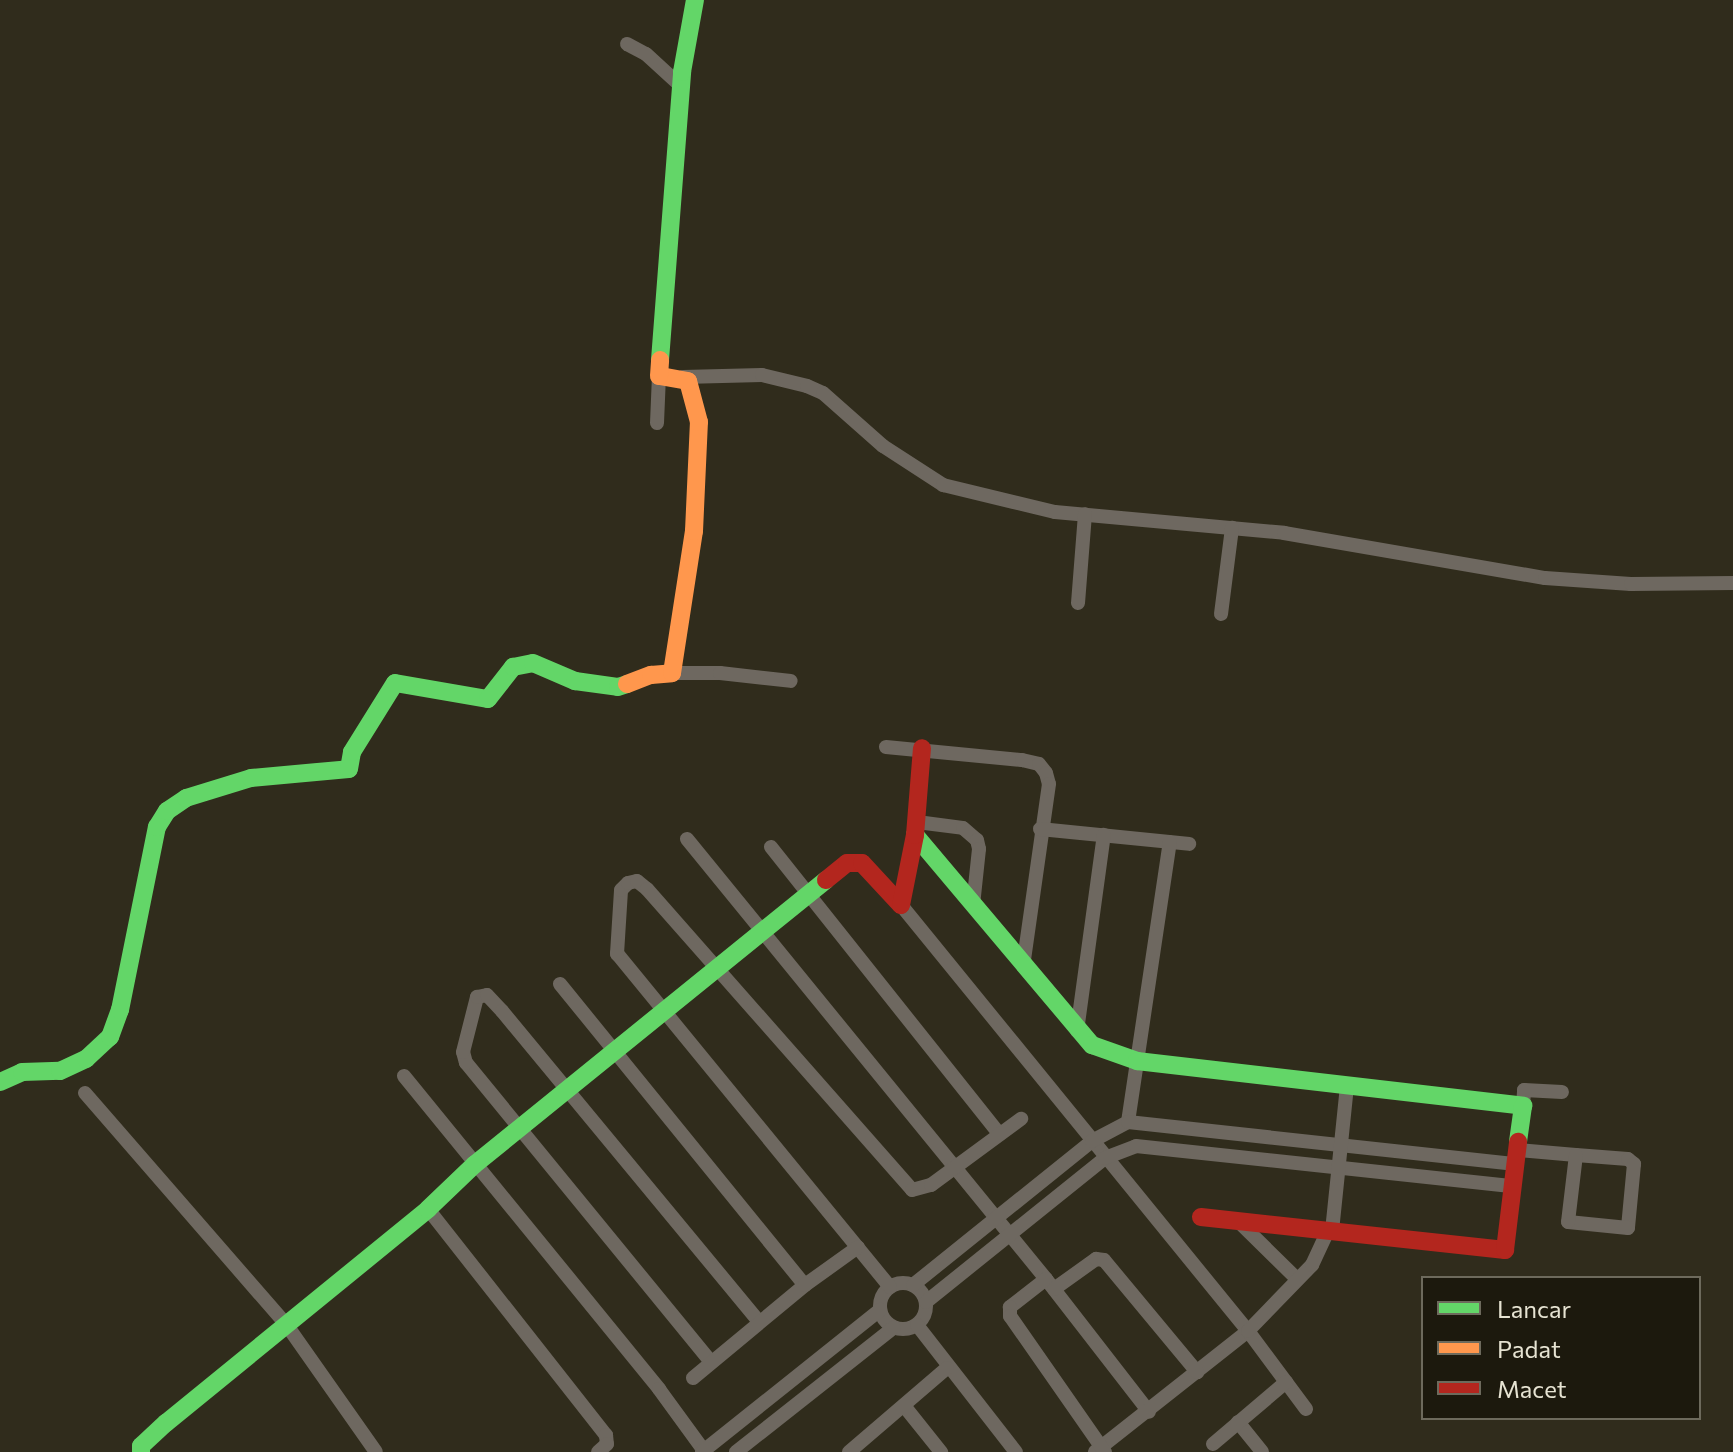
<!DOCTYPE html>
<style>
body{margin:0}
#map{position:relative;width:1733px;height:1452px;overflow:hidden;background:#302c1c;font-family:Commissioner,sans-serif}
div>[style]{position:absolute}
.street>*{height:14px;margin:-7px;padding:0 7px;transform-origin:7px;border-radius:7px;background:#6e6860}
.street>.ring{margin:-7px;padding:0;box-sizing:content-box;background:none;border:14px solid #6e6860;border-radius:50%}
.fast>*{height:18px;margin:-9px;padding:0 9px;transform-origin:9px;border-radius:9px;background:#63d668}
.slow>*{height:18px;margin:-9px;padding:0 9px;transform-origin:9px;border-radius:9px;background:#ff974d}
.jam>*{height:18px;margin:-9px;padding:0 9px;transform-origin:9px;border-radius:9px;background:#b3261e}
span{translate:-50% -50%;white-space:nowrap;text-align:center;line-height:1.15;-webkit-text-stroke:8px #1c190d;paint-order:stroke}
.legend{position:absolute;left:1421px;top:1276px;width:280px;height:144px;box-sizing:border-box;background:#1c190d;border:2px solid #6d6a5c;margin:0;padding:10px 14px;list-style:none;font-size:24px;color:#e6e3d2}
.legend li{display:flex;align-items:center;gap:16px;height:40px}
.legend b{width:40px;border:2px solid #6d6a5c}
</style>
<div id="map">
<div class="street">
<div style="left:627px;top:44px;width:21px;rotate:28deg"></div>
<div style="left:646px;top:54px;width:49px;rotate:42.5deg"></div>
<div style="left:683px;top:377px;width:79px;rotate:-1.5deg"></div>
<div style="left:762px;top:375px;width:46px;rotate:13.7deg"></div>
<div style="left:807px;top:386px;width:17px;rotate:24deg"></div>
<div style="left:823px;top:393px;width:80px;rotate:41.5deg"></div>
<div style="left:883px;top:446px;width:72px;rotate:33deg"></div>
<div style="left:943px;top:485px;width:115px;rotate:13.6deg"></div>
<div style="left:1055px;top:512px;width:230px;rotate:5.2deg"></div>
<div style="left:1284px;top:533px;width:265px;rotate:9.8deg"></div>
<div style="left:1545px;top:578px;width:86px;rotate:4deg"></div>
<div style="left:1631px;top:584px;width:102px;rotate:-0.6deg"></div>
<div style="left:657px;top:423px;width:47px;rotate:-87.6deg"></div>
<div style="left:1078px;top:603px;width:89px;rotate:-85.5deg"></div>
<div style="left:1221px;top:614px;width:87px;rotate:-82.7deg"></div>
<div style="left:672px;top:673px;width:48px"></div>
<div style="left:720px;top:673px;width:71px;rotate:6.4deg"></div>
<div style="left:886px;top:747px;width:137px;rotate:5.5deg"></div>
<div style="left:1022px;top:760px;width:17px;rotate:13deg"></div>
<div style="left:1039px;top:764px;width:11px;rotate:52deg"></div>
<div style="left:1046px;top:773px;width:11px;rotate:75deg"></div>
<div style="left:1049px;top:784px;width:184px;rotate:98.1deg"></div>
<div style="left:917px;top:822px;width:46px;rotate:7.4deg"></div>
<div style="left:963px;top:828px;width:18px;rotate:41deg"></div>
<div style="left:977px;top:840px;width:9px;rotate:77deg"></div>
<div style="left:979px;top:849px;width:56px;rotate:96.1deg"></div>
<div style="left:1040px;top:829px;width:150px;rotate:5.7deg"></div>
<div style="left:687px;top:839px;width:568px;rotate:50.79deg"></div>
<div style="left:1046px;top:1279px;width:168px;rotate:52.2deg"></div>
<div style="left:771px;top:847px;width:367px;rotate:51.5deg"></div>
<div style="left:901px;top:905px;width:549px;rotate:50.84deg"></div>
<div style="left:1248px;top:1331px;width:195px;rotate:141.7deg"></div>
<div style="left:560px;top:984px;width:388px;rotate:50.9deg"></div>
<div style="left:1077px;top:1031px;width:198px;rotate:-82.2deg"></div>
<div style="left:404px;top:1076px;width:404px;rotate:50.8deg"></div>
<div style="left:659px;top:1389px;width:78px;rotate:53.9deg"></div>
<div style="left:85px;top:1093px;width:306px;rotate:49deg"></div>
<div style="left:286px;top:1324px;width:156px;rotate:54.9deg"></div>
<div style="left:1523px;top:1106px;width:16px;rotate:-86deg"></div>
<div style="left:1524px;top:1090px;width:38px;rotate:3deg"></div>
<div style="left:1128px;top:1122px;width:283px;rotate:-81.5deg"></div>
<div style="left:1518px;top:1150px;width:58px;rotate:4.9deg"></div>
<div style="left:1576px;top:1155px;width:52px;rotate:4.4deg"></div>
<div style="left:1628px;top:1159px;width:8px;rotate:40deg"></div>
<div style="left:1634px;top:1164px;width:64px;rotate:95.4deg"></div>
<div style="left:1628px;top:1228px;width:60px;rotate:-174.3deg"></div>
<div style="left:1568px;top:1222px;width:67px;rotate:-83.2deg"></div>
<div style="left:428px;top:1209px;width:288px;rotate:51.8deg"></div>
<div style="left:606px;top:1435px;width:9px;rotate:84deg"></div>
<div style="left:607px;top:1444px;width:12px;rotate:138deg"></div>
<div style="left:1238px;top:1221px;width:81px;rotate:44.5deg"></div>
<div style="left:1046px;top:1279px;width:46px;rotate:142.1deg"></div>
<div style="left:1010px;top:1307px;width:9px;rotate:90deg"></div>
<div style="left:1010px;top:1316px;width:166px;rotate:55.1deg"></div>
<div class="ring" style="left:880px;top:1283px;width:32px;height:32px"></div>
<div style="left:913px;top:1285px;width:230px;rotate:-38.8deg"></div>
<div style="left:1092px;top:1141px;width:41px;rotate:-27.8deg"></div>
<div style="left:1128px;top:1122px;width:390px;rotate:6.2deg"></div>
<div style="left:890px;top:1287px;width:431px;rotate:-129.3deg"></div>
<div style="left:617px;top:954px;width:64px;rotate:-86.4deg"></div>
<div style="left:621px;top:890px;width:10px;rotate:-45deg"></div>
<div style="left:628px;top:883px;width:9px;rotate:-13deg"></div>
<div style="left:637px;top:881px;width:13px;rotate:39deg"></div>
<div style="left:647px;top:889px;width:401px;rotate:48.6deg"></div>
<div style="left:912px;top:1190px;width:20px;rotate:-15deg"></div>
<div style="left:931px;top:1185px;width:112px;rotate:-36.3deg"></div>
<div style="left:1054px;top:1289px;width:52px;rotate:-35.5deg"></div>
<div style="left:1096px;top:1259px;width:8px;rotate:7deg"></div>
<div style="left:1104px;top:1260px;width:146px;rotate:50.3deg"></div>
<div style="left:926px;top:1302px;width:230px;rotate:-38.8deg"></div>
<div style="left:1105px;top:1158px;width:33px;rotate:-21deg"></div>
<div style="left:1136px;top:1146px;width:379px;rotate:6.1deg"></div>
<div style="left:917px;top:1325px;width:161px;rotate:52.1deg"></div>
<div style="left:711px;top:1362px;width:387px;rotate:-129.3deg"></div>
<div style="left:466px;top:1063px;width:11px;rotate:-105deg"></div>
<div style="left:463px;top:1052px;width:57px;rotate:-75.7deg"></div>
<div style="left:477px;top:997px;width:10px;rotate:-11deg"></div>
<div style="left:487px;top:995px;width:22px;rotate:47deg"></div>
<div style="left:502px;top:1011px;width:403px;rotate:50.4deg"></div>
<div style="left:693px;top:1378px;width:146px;rotate:-39.7deg"></div>
<div style="left:805px;top:1285px;width:65px;rotate:-35.6deg"></div>
<div style="left:905px;top:1407px;width:58px;rotate:51.3deg"></div>
<div style="left:1306px;top:1409px;width:97px;rotate:-126.6deg"></div>
<div style="left:1248px;top:1331px;width:92px;rotate:-45.9deg"></div>
<div style="left:1312px;top:1265px;width:38px;rotate:-65deg"></div>
<div style="left:1328px;top:1231px;width:4px"></div>
<div style="left:1332px;top:1231px;width:147px;rotate:-84.1deg"></div>
<div style="left:1238px;top:1422px;width:38px;rotate:51deg"></div>
<div style="left:1213px;top:1444px;width:96px;rotate:-40.3deg"></div>
<div style="left:702px;top:1452px;width:228px;rotate:-38.6deg"></div>
<div style="left:736px;top:1452px;width:201px;rotate:-38.3deg"></div>
<div style="left:849px;top:1452px;width:129px;rotate:-40.6deg"></div>
</div>
<div class="fast">
<div style="left:660px;top:360px;width:289px;rotate:-85.6deg"></div>
<div style="left:682px;top:72px;width:73px;rotate:-79.8deg"></div>
<div style="left:915px;top:835px;width:275px;rotate:49.9deg"></div>
<div style="left:1092px;top:1045px;width:48px;rotate:19.6deg"></div>
<div style="left:1137px;top:1061px;width:389px;rotate:6.6deg"></div>
<div style="left:1523px;top:1106px;width:36px;rotate:98deg"></div>
<div style="left:0;top:1082px;width:24px;rotate:-24deg"></div>
<div style="left:22px;top:1072px;width:38px;rotate:-2deg"></div>
<div style="left:60px;top:1071px;width:29px;rotate:-25deg"></div>
<div style="left:86px;top:1059px;width:33px;rotate:-43deg"></div>
<div style="left:110px;top:1037px;width:29px;rotate:-70deg"></div>
<div style="left:120px;top:1010px;width:187px;rotate:-78.6deg"></div>
<div style="left:157px;top:827px;width:19px;rotate:-58deg"></div>
<div style="left:167px;top:811px;width:23px;rotate:-34deg"></div>
<div style="left:186px;top:798px;width:68px;rotate:-17.1deg"></div>
<div style="left:251px;top:778px;width:98px;rotate:-5.2deg"></div>
<div style="left:349px;top:769px;width:17px;rotate:-80deg"></div>
<div style="left:352px;top:752px;width:81px;rotate:-58.1deg"></div>
<div style="left:395px;top:683px;width:94px;rotate:9.8deg"></div>
<div style="left:488px;top:699px;width:41px;rotate:-52deg"></div>
<div style="left:513px;top:667px;width:20px;rotate:-11deg"></div>
<div style="left:533px;top:663px;width:46px;rotate:23.2deg"></div>
<div style="left:575px;top:681px;width:43px;rotate:7.9deg"></div>
<div style="left:618px;top:687px;width:9px;rotate:-18deg"></div>
<div style="left:141px;top:1452px;width:6px;rotate:-90deg"></div>
<div style="left:141px;top:1446px;width:34px;rotate:-43deg"></div>
<div style="left:166px;top:1423px;width:338px;rotate:-39.2deg"></div>
<div style="left:428px;top:1209px;width:64px;rotate:-43.7deg"></div>
<div style="left:474px;top:1165px;width:453px;rotate:-39deg"></div>
</div>
<div class="slow">
<div style="left:627px;top:684px;width:26px;rotate:-21deg"></div>
<div style="left:651px;top:675px;width:21px;rotate:-5deg"></div>
<div style="left:672px;top:673px;width:144px;rotate:-81.2deg"></div>
<div style="left:694px;top:531px;width:109px;rotate:-87.4deg"></div>
<div style="left:699px;top:422px;width:42px;rotate:-105deg"></div>
<div style="left:688px;top:381px;width:29px;rotate:-170deg"></div>
<div style="left:659px;top:376px;width:16px;rotate:-86deg"></div>
</div>
<div class="jam">
<div style="left:826px;top:880px;width:27px;rotate:-39deg"></div>
<div style="left:847px;top:863px;width:15px"></div>
<div style="left:862px;top:863px;width:57px;rotate:47.1deg"></div>
<div style="left:901px;top:905px;width:71px;rotate:-78.7deg"></div>
<div style="left:915px;top:835px;width:87px;rotate:-85.4deg"></div>
<div style="left:1201px;top:1217px;width:306px;rotate:6.2deg"></div>
<div style="left:1505px;top:1250px;width:109px;rotate:-83.1deg"></div>
</div>
<ul class="legend">
<li><b style="height:10px;background:#63d668"></b>Lancar</li>
<li><b style="height:10px;background:#ff974d"></b>Padat</li>
<li><b style="height:10px;background:#b3261e"></b>Macet</li>
</ul>
</div>
